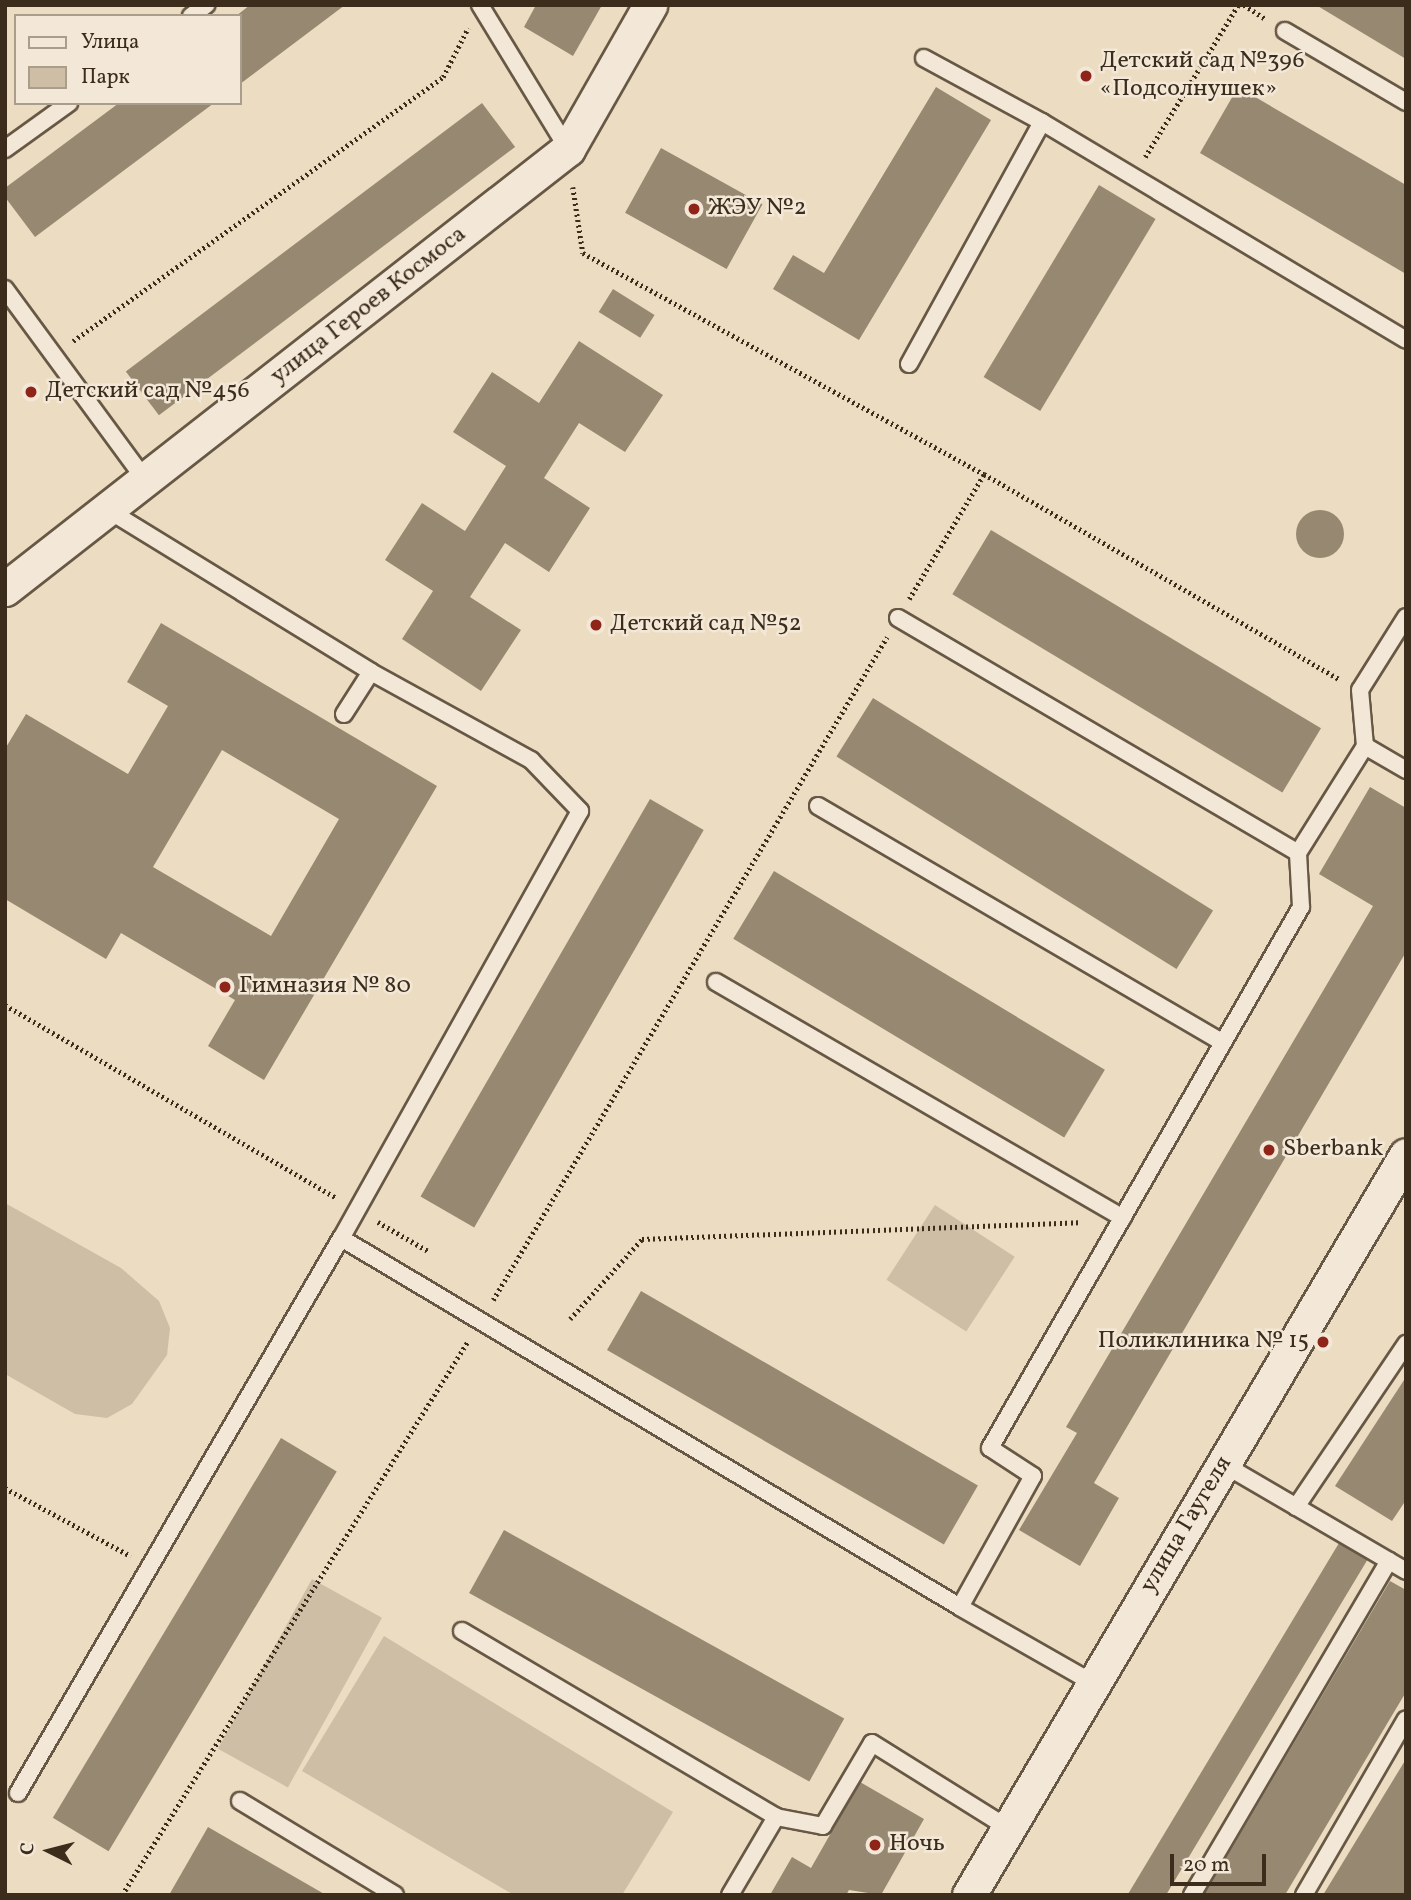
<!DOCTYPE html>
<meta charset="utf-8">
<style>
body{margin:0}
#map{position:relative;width:1411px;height:1900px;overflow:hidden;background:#ecdcc1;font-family:Vollkorn,serif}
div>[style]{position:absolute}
.green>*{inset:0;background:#cebea5;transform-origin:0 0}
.building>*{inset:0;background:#978872;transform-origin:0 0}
.round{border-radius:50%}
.path>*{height:4.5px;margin-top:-2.25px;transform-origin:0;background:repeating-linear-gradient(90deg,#3b2c1c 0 2px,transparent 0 5.5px)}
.roads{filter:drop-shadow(2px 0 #675845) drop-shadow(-2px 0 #675845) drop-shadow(0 2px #675845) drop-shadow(0 -2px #675845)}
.lane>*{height:16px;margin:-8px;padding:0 8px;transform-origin:8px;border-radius:8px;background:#f3e8d7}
.street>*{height:33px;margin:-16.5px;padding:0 16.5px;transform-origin:16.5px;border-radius:16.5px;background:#f3e8d7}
.dots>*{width:19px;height:19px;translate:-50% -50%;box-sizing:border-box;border:4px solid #f3e8d7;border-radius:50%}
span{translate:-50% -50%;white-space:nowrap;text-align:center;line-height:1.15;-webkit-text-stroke:5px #f3e8d7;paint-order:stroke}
.poi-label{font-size:24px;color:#3b2c1c}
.left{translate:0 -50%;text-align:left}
.right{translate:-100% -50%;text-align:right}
.street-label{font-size:24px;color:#3b2c1c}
.frame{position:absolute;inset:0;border:7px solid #3b2c1c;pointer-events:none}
.legend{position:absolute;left:14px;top:14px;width:228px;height:91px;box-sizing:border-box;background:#f3e8d7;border:2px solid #a99d8c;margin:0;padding:9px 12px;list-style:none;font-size:21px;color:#3b2c1c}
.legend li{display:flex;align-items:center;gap:14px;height:35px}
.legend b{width:35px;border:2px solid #a99d8c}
.north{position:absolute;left:14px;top:1816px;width:70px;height:70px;-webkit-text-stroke:5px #f3e8d7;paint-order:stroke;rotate:276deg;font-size:19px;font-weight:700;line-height:28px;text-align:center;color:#3b2c1c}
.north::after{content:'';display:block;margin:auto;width:24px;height:32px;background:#3b2c1c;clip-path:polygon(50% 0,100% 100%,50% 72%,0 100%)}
.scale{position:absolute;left:1170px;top:1854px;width:96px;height:32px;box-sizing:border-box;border:4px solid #3b2c1c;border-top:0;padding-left:9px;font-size:21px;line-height:24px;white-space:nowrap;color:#3b2c1c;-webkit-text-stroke:5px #f3e8d7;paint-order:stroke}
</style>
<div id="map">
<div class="green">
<div style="clip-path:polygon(5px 1203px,121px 1268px,159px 1301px,170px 1328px,167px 1355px,132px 1404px,107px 1418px,75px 1414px,5px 1374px)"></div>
<div style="left:935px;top:1205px;width:95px;height:89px;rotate:33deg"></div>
<div style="left:312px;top:1579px;width:80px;height:194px;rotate:29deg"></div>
<div style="clip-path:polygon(384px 1636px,673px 1812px,622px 1895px,514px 1895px,302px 1771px)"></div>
</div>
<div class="building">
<div style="clip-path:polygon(250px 5px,345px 5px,240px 84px,240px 16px,236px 16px)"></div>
<div style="clip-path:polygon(536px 5px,602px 5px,573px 56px,524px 27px)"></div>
<div style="clip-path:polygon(1316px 5px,1406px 5px,1406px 59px)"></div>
<div style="clip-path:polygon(936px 87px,991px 120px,859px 340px,773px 289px,793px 255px,824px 273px)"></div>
<div style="clip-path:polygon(1238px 87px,1406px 185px,1406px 274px,1200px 153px)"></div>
<div style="clip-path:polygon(119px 103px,214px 103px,35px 237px,5px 197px,5px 188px)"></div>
<div style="left:482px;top:103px;width:55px;height:446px;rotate:53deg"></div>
<div style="left:661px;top:148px;width:116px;height:74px;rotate:29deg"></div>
<div style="left:1099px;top:185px;width:66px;height:224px;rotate:31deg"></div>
<div style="left:613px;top:289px;width:49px;height:27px;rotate:32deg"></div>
<div style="clip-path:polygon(579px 341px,663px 395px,625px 452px,579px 423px,544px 478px,590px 508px,549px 572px,505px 543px,470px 597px,521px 630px,481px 691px,402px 639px,433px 591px,385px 560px,422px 503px,465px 531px,506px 466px,453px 432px,492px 372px,539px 403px)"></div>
<div class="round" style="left:1296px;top:510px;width:48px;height:48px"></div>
<div style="left:991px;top:530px;width:385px;height:75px;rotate:31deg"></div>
<div style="clip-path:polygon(evenodd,161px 623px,437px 786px,264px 1080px,208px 1046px,235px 1000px,121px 933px,106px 959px,5px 899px,5px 749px,26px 714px,128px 774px,168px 706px,127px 682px,161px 623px,222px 750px,339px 819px,271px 936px,153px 867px,222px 750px)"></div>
<div style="left:873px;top:698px;width:401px;height:69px;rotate:32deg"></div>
<div style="clip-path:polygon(1370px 787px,1406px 808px,1406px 952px,1094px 1483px,1119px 1498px,1080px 1566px,1019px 1530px,1077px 1433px,1066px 1427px,1373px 906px,1319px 874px)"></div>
<div style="left:650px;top:799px;width:62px;height:459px;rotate:30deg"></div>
<div style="left:774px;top:871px;width:386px;height:79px;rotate:31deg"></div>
<div style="left:641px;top:1291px;width:389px;height:68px;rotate:30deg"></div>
<div style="clip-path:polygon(1406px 1377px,1406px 1500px,1392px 1521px,1335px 1486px)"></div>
<div style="left:281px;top:1438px;width:65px;height:443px;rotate:31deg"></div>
<div style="left:504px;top:1530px;width:389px;height:72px;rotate:29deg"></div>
<div style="left:1339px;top:1543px;width:33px;height:409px;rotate:31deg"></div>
<div style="clip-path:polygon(1390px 1581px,1406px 1590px,1406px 1692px,1285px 1895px,1204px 1895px)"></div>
<div style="clip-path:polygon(1406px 1759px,1404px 1895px,1323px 1895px)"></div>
<div style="clip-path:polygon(860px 1782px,924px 1819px,881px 1895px,849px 1890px,846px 1895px,770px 1895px,792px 1857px,811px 1868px)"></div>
<div style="clip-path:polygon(208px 1827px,326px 1895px,169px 1895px)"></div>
</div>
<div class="path">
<div style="left:1244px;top:5px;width:27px;rotate:33deg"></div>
<div style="left:1145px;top:157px;width:178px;rotate:-58.5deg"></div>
<div style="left:573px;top:187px;width:67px;rotate:81.4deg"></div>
<div style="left:583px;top:253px;width:458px;rotate:28.9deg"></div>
<div style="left:73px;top:341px;width:455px;rotate:-35.5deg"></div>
<div style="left:443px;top:77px;width:55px;rotate:-63deg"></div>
<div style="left:909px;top:599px;width:146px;rotate:-59deg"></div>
<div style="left:984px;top:474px;width:412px;rotate:30deg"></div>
<div style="left:5px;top:1005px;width:384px;rotate:30.2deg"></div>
<div style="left:378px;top:1222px;width:60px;rotate:30deg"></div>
<div style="left:493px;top:1300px;width:771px;rotate:-59.28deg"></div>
<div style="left:570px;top:1319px;width:108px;rotate:-48deg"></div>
<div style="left:642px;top:1239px;width:437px;rotate:-2.2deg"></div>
<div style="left:5px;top:1488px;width:143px;rotate:28.4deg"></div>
<div style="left:122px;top:1895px;width:653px;rotate:-58.01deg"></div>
</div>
<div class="roads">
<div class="lane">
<div style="left:480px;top:5px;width:169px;rotate:58.6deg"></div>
<div style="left:191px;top:16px;width:19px;rotate:-36deg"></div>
<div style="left:1285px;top:31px;width:140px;rotate:30.4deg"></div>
<div style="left:924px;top:58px;width:134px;rotate:28.5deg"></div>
<div style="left:1042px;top:122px;width:424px;rotate:30.9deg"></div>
<div style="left:5px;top:149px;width:79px;rotate:-35.7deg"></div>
<div style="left:5px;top:289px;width:238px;rotate:53.7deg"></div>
<div style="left:909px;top:364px;width:276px;rotate:-61.2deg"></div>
<div style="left:108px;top:510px;width:309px;rotate:31.6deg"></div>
<div style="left:371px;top:672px;width:183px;rotate:28.8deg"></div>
<div style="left:531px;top:760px;width:71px;rotate:46.1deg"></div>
<div style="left:580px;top:811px;width:489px;rotate:119.2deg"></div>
<div style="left:341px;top:1238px;width:721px;rotate:30.8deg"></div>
<div style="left:1406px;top:617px;width:86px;rotate:122.2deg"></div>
<div style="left:1360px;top:690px;width:56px;rotate:84.9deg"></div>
<div style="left:1365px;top:746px;width:48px;rotate:30.3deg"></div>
<div style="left:898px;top:618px;width:464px;rotate:30.4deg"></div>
<div style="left:344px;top:714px;width:50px;rotate:-57.3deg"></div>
<div style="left:818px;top:806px;width:469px;rotate:30.3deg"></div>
<div style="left:716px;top:982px;width:470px;rotate:30.1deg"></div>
<div style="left:1223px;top:1464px;width:212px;rotate:30.3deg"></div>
<div style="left:1296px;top:1507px;width:197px;rotate:-56deg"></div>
<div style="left:462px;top:1631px;width:365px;rotate:30.6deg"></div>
<div style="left:1093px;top:1683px;width:153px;rotate:-150.3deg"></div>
<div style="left:960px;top:1607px;width:150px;rotate:-60.9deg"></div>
<div style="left:1033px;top:1476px;width:51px;rotate:-146.9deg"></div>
<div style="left:990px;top:1448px;width:624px;rotate:-60.11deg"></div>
<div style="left:1301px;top:907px;width:54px;rotate:-93.2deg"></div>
<div style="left:1298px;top:853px;width:126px;rotate:-57.9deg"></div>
<div style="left:18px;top:1793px;width:642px;rotate:-59.8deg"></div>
<div style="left:240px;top:1801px;width:181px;rotate:31.2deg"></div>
<div style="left:730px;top:1895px;width:91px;rotate:-59.5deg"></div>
<div style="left:776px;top:1817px;width:48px;rotate:10.8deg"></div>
<div style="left:823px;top:1826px;width:96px;rotate:-59.4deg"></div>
<div style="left:872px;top:1743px;width:160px;rotate:32deg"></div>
<div style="left:1192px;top:1895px;width:388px;rotate:-59.5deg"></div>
<div style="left:1304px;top:1895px;width:203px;rotate:-59.9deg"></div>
</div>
<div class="street">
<div style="left:5px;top:589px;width:715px;rotate:-38.01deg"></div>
<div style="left:568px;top:149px;width:166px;rotate:-60.3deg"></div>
<div style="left:969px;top:1895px;width:859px;rotate:-59.44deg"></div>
</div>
</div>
<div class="dots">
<div style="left:1086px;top:76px;background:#8f2418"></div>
<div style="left:694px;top:209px;background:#8f2418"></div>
<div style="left:31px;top:392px;background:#8f2418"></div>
<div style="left:596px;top:625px;background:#8f2418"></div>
<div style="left:225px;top:987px;background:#8f2418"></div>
<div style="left:1269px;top:1150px;background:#8f2418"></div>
<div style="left:1323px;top:1342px;background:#8f2418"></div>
<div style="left:875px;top:1845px;background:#8f2418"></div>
</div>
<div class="poi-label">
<span class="left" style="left:1100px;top:76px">Детский сад №396<br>«Подсолнушек»</span>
<span class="left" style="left:708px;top:209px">ЖЭУ №2</span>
<span class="left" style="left:45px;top:392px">Детский сад №456</span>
<span class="left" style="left:610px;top:625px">Детский сад №52</span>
<span class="left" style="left:239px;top:987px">Гимназия № 80</span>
<span class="left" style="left:1283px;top:1150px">Sberbank</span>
<span class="right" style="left:1309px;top:1342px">Поликлиника № 15</span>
<span class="left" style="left:889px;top:1845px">Ночь</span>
</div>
<div class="street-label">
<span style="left:369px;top:306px;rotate:-38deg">улица Героев Космоса</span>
<span style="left:1187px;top:1525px;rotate:-59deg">улица Гаугеля</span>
</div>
<div class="frame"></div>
<ul class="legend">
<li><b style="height:9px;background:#f3e8d7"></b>Улица</li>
<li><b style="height:19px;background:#cebea5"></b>Парк</li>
</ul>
<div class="north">С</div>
<div class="scale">20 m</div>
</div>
